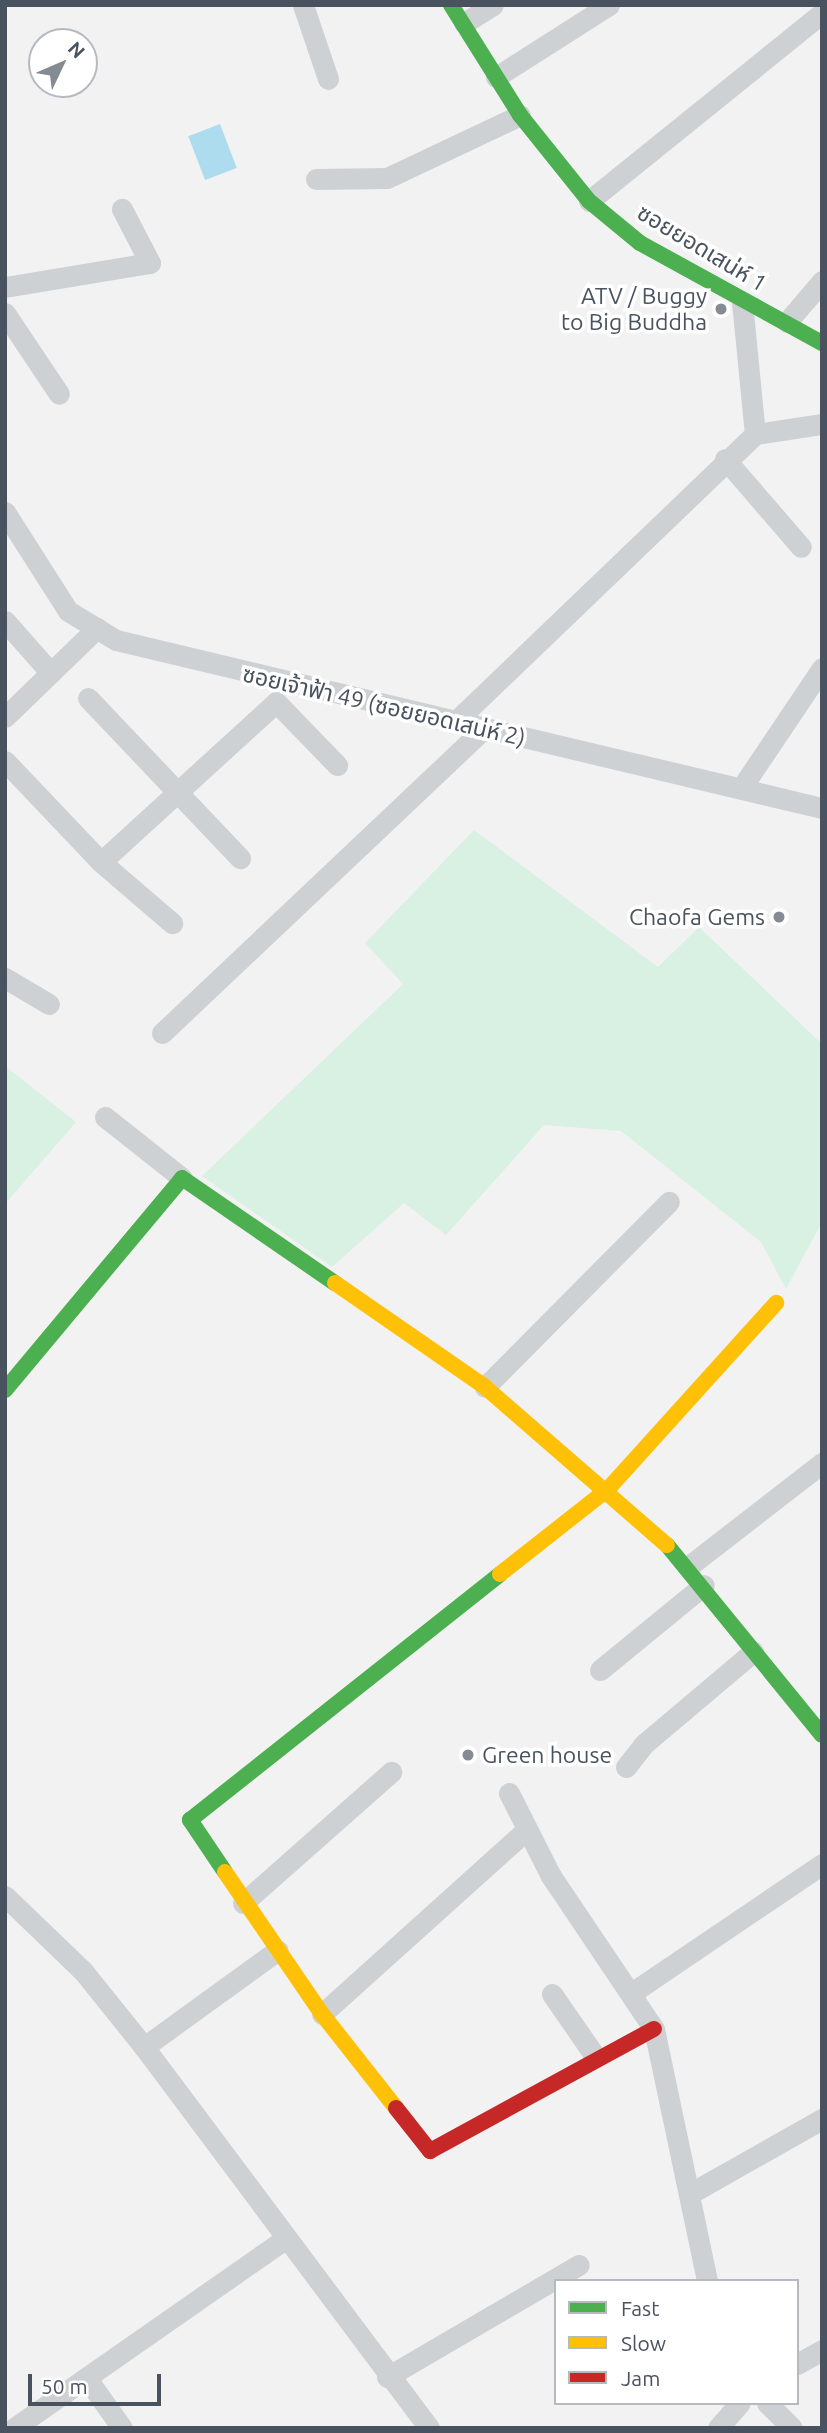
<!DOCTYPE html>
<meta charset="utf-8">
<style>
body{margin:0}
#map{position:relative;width:827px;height:2433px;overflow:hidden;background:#f3f2f2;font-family:Ubuntu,"Noto Sans Thai",sans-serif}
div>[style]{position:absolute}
.green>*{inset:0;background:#d8f1e3}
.water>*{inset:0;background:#addcee;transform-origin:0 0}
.street>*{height:21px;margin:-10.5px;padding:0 10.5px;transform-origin:10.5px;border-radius:10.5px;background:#ced1d3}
.fast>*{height:16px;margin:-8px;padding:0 8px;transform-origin:8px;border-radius:8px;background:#4caf50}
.slow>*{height:16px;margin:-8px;padding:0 8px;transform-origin:8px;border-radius:8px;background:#ffc107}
.jam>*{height:16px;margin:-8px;padding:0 8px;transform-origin:8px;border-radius:8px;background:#c62828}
.dots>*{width:19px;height:19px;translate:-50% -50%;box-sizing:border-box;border:4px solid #fff;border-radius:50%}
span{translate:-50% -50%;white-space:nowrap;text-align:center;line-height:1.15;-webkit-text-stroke:7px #fff;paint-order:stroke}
.street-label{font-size:23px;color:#49535f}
.poi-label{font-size:23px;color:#49535f}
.right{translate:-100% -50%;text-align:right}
.left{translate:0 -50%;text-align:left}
.frame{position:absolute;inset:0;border:7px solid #49535f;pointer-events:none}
.legend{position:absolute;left:554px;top:2279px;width:245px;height:126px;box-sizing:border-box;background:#fff;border:2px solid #b6babf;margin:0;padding:9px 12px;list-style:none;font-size:21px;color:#49535f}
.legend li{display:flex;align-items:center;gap:14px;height:35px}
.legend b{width:35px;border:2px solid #b6babf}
.north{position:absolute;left:28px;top:28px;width:70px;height:70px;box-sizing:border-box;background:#fff;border:2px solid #b6babf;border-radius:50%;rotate:46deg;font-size:19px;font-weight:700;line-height:28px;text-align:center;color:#49535f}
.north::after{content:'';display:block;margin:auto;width:24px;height:32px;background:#848b92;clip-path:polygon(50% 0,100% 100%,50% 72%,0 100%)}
.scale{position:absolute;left:28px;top:2374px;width:133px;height:32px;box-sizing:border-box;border:4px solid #49535f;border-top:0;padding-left:9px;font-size:21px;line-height:24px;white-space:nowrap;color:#49535f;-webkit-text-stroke:5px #fff;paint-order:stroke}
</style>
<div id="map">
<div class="green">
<div style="clip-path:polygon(474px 830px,658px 967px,699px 927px,822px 1044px,822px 1222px,786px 1289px,761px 1242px,621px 1131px,544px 1125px,446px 1235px,404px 1203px,332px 1267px,202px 1176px,403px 984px,365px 943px)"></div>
<div style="clip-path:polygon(5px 1066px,76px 1122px,5px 1204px)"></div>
</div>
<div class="water">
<div style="left:220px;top:124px;width:47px;height:34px;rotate:69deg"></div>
</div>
<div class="street">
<div style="left:303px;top:5px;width:78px;rotate:71.3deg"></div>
<div style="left:464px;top:23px;width:34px;rotate:-32deg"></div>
<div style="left:496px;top:77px;width:134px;rotate:-32.5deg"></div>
<div style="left:316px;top:179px;width:71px;rotate:-0.8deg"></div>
<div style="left:387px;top:178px;width:147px;rotate:-25.3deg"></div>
<div style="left:589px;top:201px;width:299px;rotate:-38.9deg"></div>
<div style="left:5px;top:287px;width:147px;rotate:-9.4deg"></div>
<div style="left:150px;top:263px;width:61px;rotate:-117.4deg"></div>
<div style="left:742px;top:302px;width:133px;rotate:84.4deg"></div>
<div style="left:5px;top:313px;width:97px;rotate:56.3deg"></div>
<div style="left:787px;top:322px;width:54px;rotate:-49.5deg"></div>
<div style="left:725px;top:459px;width:116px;rotate:49.2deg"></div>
<div style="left:5px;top:512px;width:117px;rotate:57.5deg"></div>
<div style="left:68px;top:611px;width:56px;rotate:31.1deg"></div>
<div style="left:116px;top:640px;width:726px;rotate:13.39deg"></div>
<div style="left:5px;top:621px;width:69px;rotate:48.5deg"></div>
<div style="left:88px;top:698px;width:221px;rotate:46.5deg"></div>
<div style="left:5px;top:717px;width:128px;rotate:-44.1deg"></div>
<div style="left:456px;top:721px;width:414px;rotate:-43.8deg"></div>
<div style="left:755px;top:434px;width:68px;rotate:-8.5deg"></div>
<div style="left:5px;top:761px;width:139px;rotate:46.5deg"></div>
<div style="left:101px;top:862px;width:94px;rotate:40.7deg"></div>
<div style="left:742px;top:787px;width:143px;rotate:-56.1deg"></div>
<div style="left:101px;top:862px;width:237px;rotate:-42.4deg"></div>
<div style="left:276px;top:702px;width:88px;rotate:45.9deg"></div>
<div style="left:5px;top:978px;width:51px;rotate:30.6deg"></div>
<div style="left:162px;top:1033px;width:443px;rotate:-43.4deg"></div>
<div style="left:105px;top:1117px;width:98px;rotate:38.4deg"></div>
<div style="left:485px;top:1387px;width:261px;rotate:-45.2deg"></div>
<div style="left:689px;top:1566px;width:168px;rotate:-37.8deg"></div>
<div style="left:600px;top:1670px;width:134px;rotate:-39.3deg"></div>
<div style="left:626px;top:1767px;width:29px;rotate:-52deg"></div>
<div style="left:644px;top:1744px;width:143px;rotate:-40.2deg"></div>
<div style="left:509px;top:1793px;width:93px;rotate:63.2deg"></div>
<div style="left:551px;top:1876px;width:184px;rotate:56.1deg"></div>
<div style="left:654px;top:2029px;width:258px;rotate:78.1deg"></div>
<div style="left:5px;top:1896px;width:108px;rotate:43.9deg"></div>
<div style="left:83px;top:1971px;width:97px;rotate:51.2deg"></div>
<div style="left:144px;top:2047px;width:476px;rotate:53.2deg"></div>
<div style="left:243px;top:1903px;width:198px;rotate:-41.5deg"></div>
<div style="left:633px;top:1992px;width:228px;rotate:-34.1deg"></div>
<div style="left:552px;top:1994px;width:75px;rotate:55.3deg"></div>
<div style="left:322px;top:2014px;width:273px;rotate:-42deg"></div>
<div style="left:144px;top:2047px;width:165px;rotate:-35.9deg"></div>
<div style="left:691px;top:2193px;width:150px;rotate:-29.5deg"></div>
<div style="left:797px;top:2364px;width:29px;rotate:-29deg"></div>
<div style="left:387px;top:2377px;width:222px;rotate:-30.3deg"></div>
<div style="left:88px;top:2380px;width:59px;rotate:54.7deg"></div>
<div style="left:767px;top:2403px;width:35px;rotate:45deg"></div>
<div style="left:14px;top:2428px;width:328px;rotate:-34.9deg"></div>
<div style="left:718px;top:2428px;width:33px;rotate:-49deg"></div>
</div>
<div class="fast">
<div style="left:451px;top:5px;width:130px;rotate:57.9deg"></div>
<div style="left:520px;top:115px;width:110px;rotate:51.3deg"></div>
<div style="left:589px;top:201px;width:66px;rotate:39.5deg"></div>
<div style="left:640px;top:243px;width:208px;rotate:28.8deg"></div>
<div style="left:5px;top:1390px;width:276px;rotate:-50.1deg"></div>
<div style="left:182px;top:1178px;width:186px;rotate:34.5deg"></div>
<div style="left:667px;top:1545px;width:245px;rotate:50.8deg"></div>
<div style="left:225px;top:1872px;width:63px;rotate:-123.9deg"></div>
<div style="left:190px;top:1820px;width:396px;rotate:-38.4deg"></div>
</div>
<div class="slow">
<div style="left:335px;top:1283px;width:183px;rotate:34.7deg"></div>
<div style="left:485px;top:1387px;width:241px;rotate:41deg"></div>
<div style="left:500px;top:1574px;width:137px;rotate:-38.2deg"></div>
<div style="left:608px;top:1489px;width:251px;rotate:-47.9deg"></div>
<div style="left:225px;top:1872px;width:172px;rotate:55.7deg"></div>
<div style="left:322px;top:2014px;width:120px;rotate:51.8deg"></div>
</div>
<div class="jam">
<div style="left:396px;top:2108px;width:55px;rotate:51.7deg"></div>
<div style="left:430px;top:2151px;width:255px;rotate:-28.6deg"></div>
</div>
<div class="dots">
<div style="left:721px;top:309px;background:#848b92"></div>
<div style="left:779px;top:917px;background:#848b92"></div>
<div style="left:468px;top:1755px;background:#848b92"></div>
</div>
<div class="street-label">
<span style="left:702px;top:248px;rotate:31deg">ซอยยอดเสน่ห์ 1</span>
<span style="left:384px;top:706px;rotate:13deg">ซอยเจ้าฟ้า 49 (ซอยยอดเสน่ห์ 2)</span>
</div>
<div class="poi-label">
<span class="right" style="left:707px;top:309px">ATV / Buggy<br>to Big Buddha</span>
<span class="right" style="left:765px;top:917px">Chaofa Gems</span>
<span class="left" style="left:482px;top:1755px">Green house</span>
</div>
<div class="frame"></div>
<ul class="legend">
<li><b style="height:9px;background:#4caf50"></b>Fast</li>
<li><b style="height:9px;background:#ffc107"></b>Slow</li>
<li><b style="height:9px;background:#c62828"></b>Jam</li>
</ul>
<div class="north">N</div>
<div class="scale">50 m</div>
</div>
